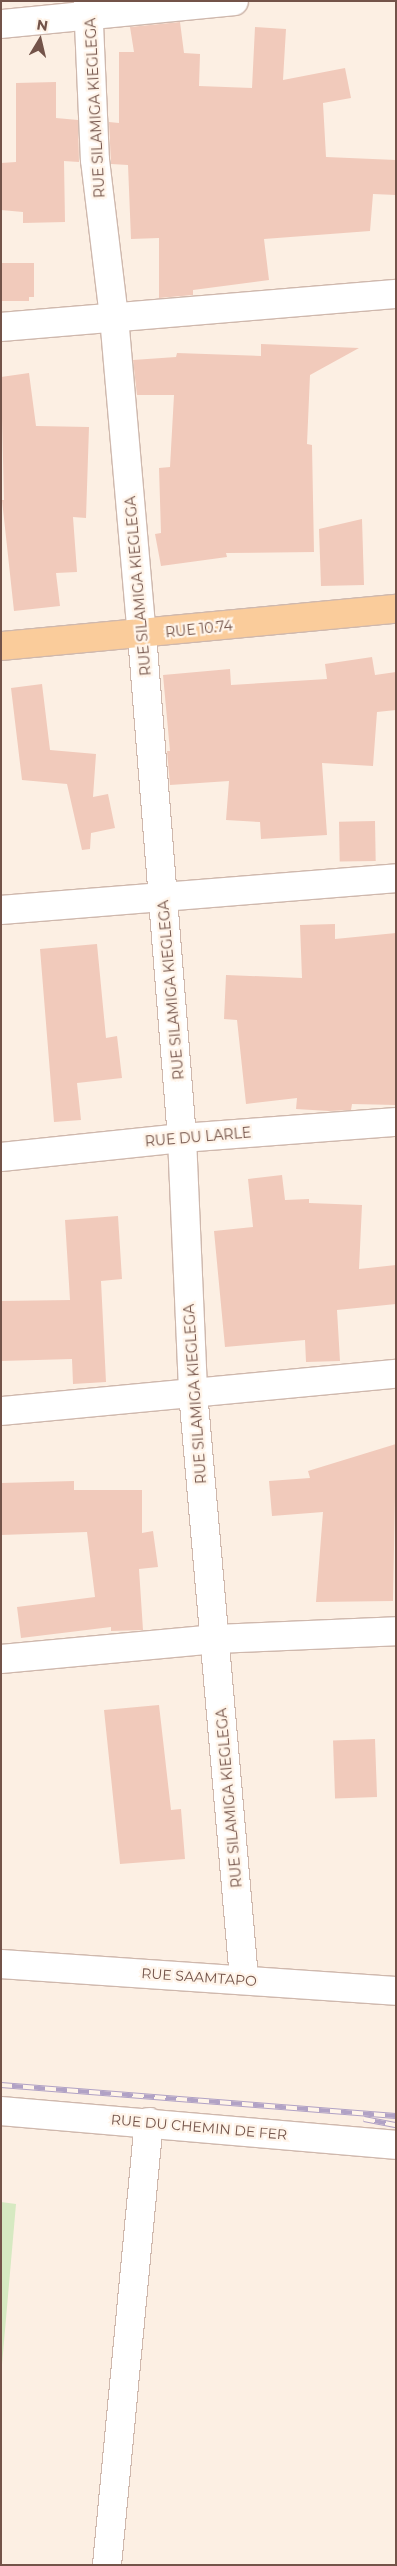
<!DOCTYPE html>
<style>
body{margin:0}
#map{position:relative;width:397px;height:2566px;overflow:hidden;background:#fcefe3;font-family:Montserrat,sans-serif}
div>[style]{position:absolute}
.green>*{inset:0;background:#d6e9c1}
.building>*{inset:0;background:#f1cabb;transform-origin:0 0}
.roads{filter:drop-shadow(1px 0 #cfb8ad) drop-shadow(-1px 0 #cfb8ad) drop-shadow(0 1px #cfb8ad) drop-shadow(0 -1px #cfb8ad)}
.minor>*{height:28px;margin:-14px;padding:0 14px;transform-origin:14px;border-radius:14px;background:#fff}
.major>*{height:28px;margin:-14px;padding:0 14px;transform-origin:14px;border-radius:14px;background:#facc9b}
.rail>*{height:5.5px;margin-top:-2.75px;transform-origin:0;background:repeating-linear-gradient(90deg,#fff4e9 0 11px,#b1a2c5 0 22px);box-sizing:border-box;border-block:1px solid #b1a2c5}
span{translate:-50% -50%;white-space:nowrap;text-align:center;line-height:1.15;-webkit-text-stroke:4.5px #fff4e9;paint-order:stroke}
.street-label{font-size:14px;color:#735349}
.frame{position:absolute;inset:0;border:2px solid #735349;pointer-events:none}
.north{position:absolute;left:15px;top:15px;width:50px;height:50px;-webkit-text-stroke:4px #fff4e9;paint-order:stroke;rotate:9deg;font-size:14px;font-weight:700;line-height:20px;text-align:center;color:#735349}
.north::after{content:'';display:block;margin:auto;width:18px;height:22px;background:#735349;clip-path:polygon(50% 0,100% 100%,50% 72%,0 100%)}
</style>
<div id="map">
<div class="green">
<div style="clip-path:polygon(1px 2202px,16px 2204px,1px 2376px)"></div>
</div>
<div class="building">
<div style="clip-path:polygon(180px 22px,184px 53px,200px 54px,199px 86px,252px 88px,255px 27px,286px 29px,283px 80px,345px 68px,351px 98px,323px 103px,326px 157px,396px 160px,396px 195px,373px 194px,370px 231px,264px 239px,269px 280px,193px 290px,193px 295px,159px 298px,159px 238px,131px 239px,128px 165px,111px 164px,109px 122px,119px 123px,119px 52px,134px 52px,130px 27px)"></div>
<div style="clip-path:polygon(56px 82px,56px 118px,78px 120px,79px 162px,64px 161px,65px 222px,23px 223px,23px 212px,1px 210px,1px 163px,16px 162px,16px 83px)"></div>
<div style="clip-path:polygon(1px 263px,34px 263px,34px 297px,29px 297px,29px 301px,1px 301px)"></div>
<div style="clip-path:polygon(261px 344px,359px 348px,310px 375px,307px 444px,312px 445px,314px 552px,226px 553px,227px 557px,161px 566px,155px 534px,161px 533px,159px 468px,170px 467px,174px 395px,137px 395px,133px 360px,176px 357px,177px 353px,261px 356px)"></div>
<div style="clip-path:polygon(29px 373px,36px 426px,89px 427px,86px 518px,73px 517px,77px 572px,56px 573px,60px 606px,14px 611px,2px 500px,4px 500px,1px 377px)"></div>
<div style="clip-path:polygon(362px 519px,364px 585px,321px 586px,319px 529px)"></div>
<div style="clip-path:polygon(372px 657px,375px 675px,396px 672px,396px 710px,377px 712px,373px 766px,322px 763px,327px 835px,261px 839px,260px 822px,226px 820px,229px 781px,170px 785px,167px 751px,170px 751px,163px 675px,230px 669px,231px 685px,327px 679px,325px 664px)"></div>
<div style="clip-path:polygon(42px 684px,50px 750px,96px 754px,93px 797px,108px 794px,115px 828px,91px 833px,90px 849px,82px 850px,67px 784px,22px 780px,11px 688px)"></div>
<div style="left:375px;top:821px;width:40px;height:36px;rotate:89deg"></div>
<div style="clip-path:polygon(335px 924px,335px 939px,396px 933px,396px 1105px,352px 1104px,351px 1110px,329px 1111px,296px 1109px,297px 1098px,246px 1104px,237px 1020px,224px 1019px,226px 975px,302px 978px,300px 925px)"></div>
<div style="clip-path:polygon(97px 944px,106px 1038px,117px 1036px,122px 1078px,77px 1083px,81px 1120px,54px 1122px,40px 949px)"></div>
<div style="clip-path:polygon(282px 1175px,285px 1200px,309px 1199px,309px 1203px,362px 1205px,359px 1269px,396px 1265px,396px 1304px,337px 1310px,340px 1361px,306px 1362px,305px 1340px,225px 1347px,214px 1231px,253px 1227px,248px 1179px)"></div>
<div style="clip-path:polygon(118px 1216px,122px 1279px,101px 1281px,106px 1382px,73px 1384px,72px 1359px,1px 1361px,1px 1301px,70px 1300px,65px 1220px)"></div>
<div style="clip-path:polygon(396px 1444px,393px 1601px,316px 1602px,323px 1512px,272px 1516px,269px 1481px,310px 1478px,308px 1471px)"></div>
<div style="clip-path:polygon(74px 1481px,74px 1490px,142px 1490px,142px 1533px,153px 1531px,158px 1567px,139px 1569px,143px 1630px,111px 1631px,111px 1627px,21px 1638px,17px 1607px,95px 1597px,87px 1532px,1px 1535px,1px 1483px)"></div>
<div style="clip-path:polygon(159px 1705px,171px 1810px,181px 1809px,185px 1859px,120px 1864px,104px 1710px)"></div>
<div style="left:375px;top:1739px;width:58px;height:42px;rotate:88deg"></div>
</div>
<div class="roads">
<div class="minor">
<div style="left:88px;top:1px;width:159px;rotate:87.5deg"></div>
<div style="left:95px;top:160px;width:158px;rotate:83.1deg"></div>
<div style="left:114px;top:317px;width:319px;rotate:85deg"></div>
<div style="left:142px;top:635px;width:505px;rotate:85.45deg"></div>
<div style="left:182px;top:1138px;width:254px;rotate:87.5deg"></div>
<div style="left:193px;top:1392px;width:589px;rotate:85.03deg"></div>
<div style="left:1px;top:24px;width:234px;rotate:-5.6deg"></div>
<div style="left:1px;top:327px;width:396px;rotate:-4.8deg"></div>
<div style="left:1px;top:910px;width:396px;rotate:-4.6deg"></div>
<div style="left:1px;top:1157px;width:182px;rotate:-6deg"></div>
<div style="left:182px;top:1138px;width:215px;rotate:-4.3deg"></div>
<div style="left:1px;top:1411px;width:397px;rotate:-5.4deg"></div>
<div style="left:1px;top:1659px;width:216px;rotate:-5.3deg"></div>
<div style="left:216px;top:1639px;width:180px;rotate:-2.5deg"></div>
<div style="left:1px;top:1964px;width:396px;rotate:3.9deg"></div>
<div style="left:1px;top:2111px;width:396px;rotate:4.9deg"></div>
<div style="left:107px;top:2565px;width:445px;rotate:-84.6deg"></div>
</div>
<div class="major">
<div style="left:1px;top:646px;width:397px;rotate:-5.4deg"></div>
</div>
</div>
<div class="rail">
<div style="left:1px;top:2085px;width:396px;rotate:4.5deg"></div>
<div style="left:364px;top:2119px;width:33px;rotate:11deg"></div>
</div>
<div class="street-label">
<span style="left:95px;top:108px;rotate:-93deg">RUE SILAMIGA KIEGLEGA</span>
<span style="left:138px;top:586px;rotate:-95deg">RUE SILAMIGA KIEGLEGA</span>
<span style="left:199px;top:629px;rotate:-6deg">RUE 10.74</span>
<span style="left:171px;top:990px;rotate:-95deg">RUE SILAMIGA KIEGLEGA</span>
<span style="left:198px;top:1137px;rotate:-5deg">RUE DU LARLE</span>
<span style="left:195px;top:1394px;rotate:-94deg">RUE SILAMIGA KIEGLEGA</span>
<span style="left:229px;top:1798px;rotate:-95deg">RUE SILAMIGA KIEGLEGA</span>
<span style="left:199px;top:1977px;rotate:4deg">RUE SAAMTAPO</span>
<span style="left:199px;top:2127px;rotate:5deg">RUE DU CHEMIN DE FER</span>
</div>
<div class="frame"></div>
<div class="north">N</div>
</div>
